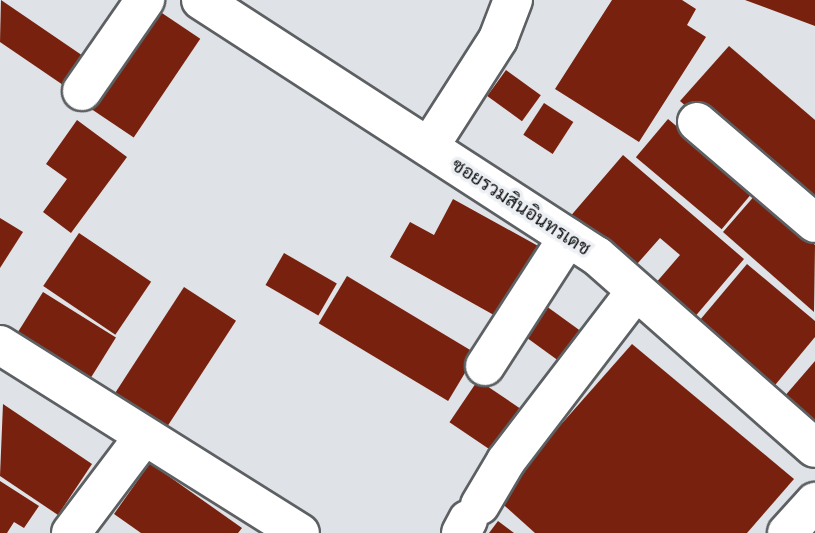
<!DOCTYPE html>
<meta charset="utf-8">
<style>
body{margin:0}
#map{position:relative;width:815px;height:533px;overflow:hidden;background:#dfe2e6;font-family:Mulish,Sarabun,sans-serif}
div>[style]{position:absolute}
.building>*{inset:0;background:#78210e;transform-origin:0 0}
.roads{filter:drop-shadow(2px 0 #5d6063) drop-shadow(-2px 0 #5d6063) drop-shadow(0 2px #5d6063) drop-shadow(0 -2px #5d6063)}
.minor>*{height:38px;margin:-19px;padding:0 19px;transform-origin:19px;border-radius:19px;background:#fff}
span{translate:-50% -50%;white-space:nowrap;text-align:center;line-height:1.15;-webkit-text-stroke:7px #eceff3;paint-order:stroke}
.street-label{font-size:19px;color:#0b0c0d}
</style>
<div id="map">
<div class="building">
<div style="clip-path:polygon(1px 0,86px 58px,66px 87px,0 42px)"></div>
<div style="clip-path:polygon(612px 0,682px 0,696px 9px,687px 25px,706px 37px,639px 142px,555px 89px)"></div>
<div style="clip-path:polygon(745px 0,815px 0,815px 26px)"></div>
<div style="left:153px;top:7px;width:57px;height:119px;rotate:34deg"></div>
<div style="clip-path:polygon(729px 46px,815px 120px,815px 218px,680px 101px)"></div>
<div style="left:506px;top:70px;width:43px;height:32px;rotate:36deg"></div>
<div style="left:544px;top:103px;width:35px;height:38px;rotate:33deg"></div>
<div style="left:668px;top:119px;width:112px;height:50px;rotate:40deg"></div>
<div style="clip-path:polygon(77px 120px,127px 157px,71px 233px,43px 212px,67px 179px,46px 164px)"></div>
<div style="clip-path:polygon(623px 155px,744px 259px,687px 326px,648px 292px,680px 255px,660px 238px,630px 272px,568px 219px)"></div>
<div style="clip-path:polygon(756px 194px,815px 245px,814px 312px,723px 232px)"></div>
<div style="clip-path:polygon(453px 199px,540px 247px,501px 319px,390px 257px,410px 222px,434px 235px)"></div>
<div style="clip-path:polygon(0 218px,23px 232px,0 268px)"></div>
<div style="left:79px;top:233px;width:87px;height:64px;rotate:34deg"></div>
<div style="left:284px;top:253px;width:61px;height:37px;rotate:30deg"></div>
<div style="clip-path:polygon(747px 264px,815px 321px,815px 337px,766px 396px,689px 333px)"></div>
<div style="left:347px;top:276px;width:151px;height:55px;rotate:31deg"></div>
<div style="left:184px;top:287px;width:62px;height:139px;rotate:33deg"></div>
<div style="left:43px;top:292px;width:86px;height:62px;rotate:32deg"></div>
<div style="left:542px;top:303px;width:52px;height:37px;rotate:36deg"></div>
<div style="clip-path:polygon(632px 344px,794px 479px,747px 533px,535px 533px,496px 498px)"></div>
<div style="clip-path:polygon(815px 361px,815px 439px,777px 405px)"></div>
<div style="left:478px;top:380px;width:50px;height:51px;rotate:34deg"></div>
<div style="clip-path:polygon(3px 404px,92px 464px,58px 515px,0 476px)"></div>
<div style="clip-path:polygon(150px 463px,242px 528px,238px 533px,141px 533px,114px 514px)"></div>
<div style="clip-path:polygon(0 481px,39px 506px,24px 528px,14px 522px,7px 533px,0 533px)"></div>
<div style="clip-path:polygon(498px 521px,514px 533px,489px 533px)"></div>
</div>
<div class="roads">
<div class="minor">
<div style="left:201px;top:0;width:472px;rotate:32.9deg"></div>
<div style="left:597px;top:256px;width:290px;rotate:41.4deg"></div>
<div style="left:82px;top:91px;width:111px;rotate:-55.3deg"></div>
<div style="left:697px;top:122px;width:155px;rotate:40.6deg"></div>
<div style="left:429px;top:147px;width:128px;rotate:-57.4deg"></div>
<div style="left:498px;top:39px;width:42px;rotate:-69deg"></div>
<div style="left:0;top:345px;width:354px;rotate:32.1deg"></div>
<div style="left:485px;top:366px;width:153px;rotate:-57.2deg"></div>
<div style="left:480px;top:505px;width:51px;rotate:-59.4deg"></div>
<div style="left:506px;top:461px;width:214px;rotate:-52.6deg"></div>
<div style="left:71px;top:533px;width:121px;rotate:-53deg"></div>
<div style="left:461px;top:533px;width:15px;rotate:-62deg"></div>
<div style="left:787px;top:533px;width:42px;rotate:-47.9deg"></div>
</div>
</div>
<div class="street-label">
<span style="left:521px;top:207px;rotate:33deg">ซอยรวมสินอินทรเดช</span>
</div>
</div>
